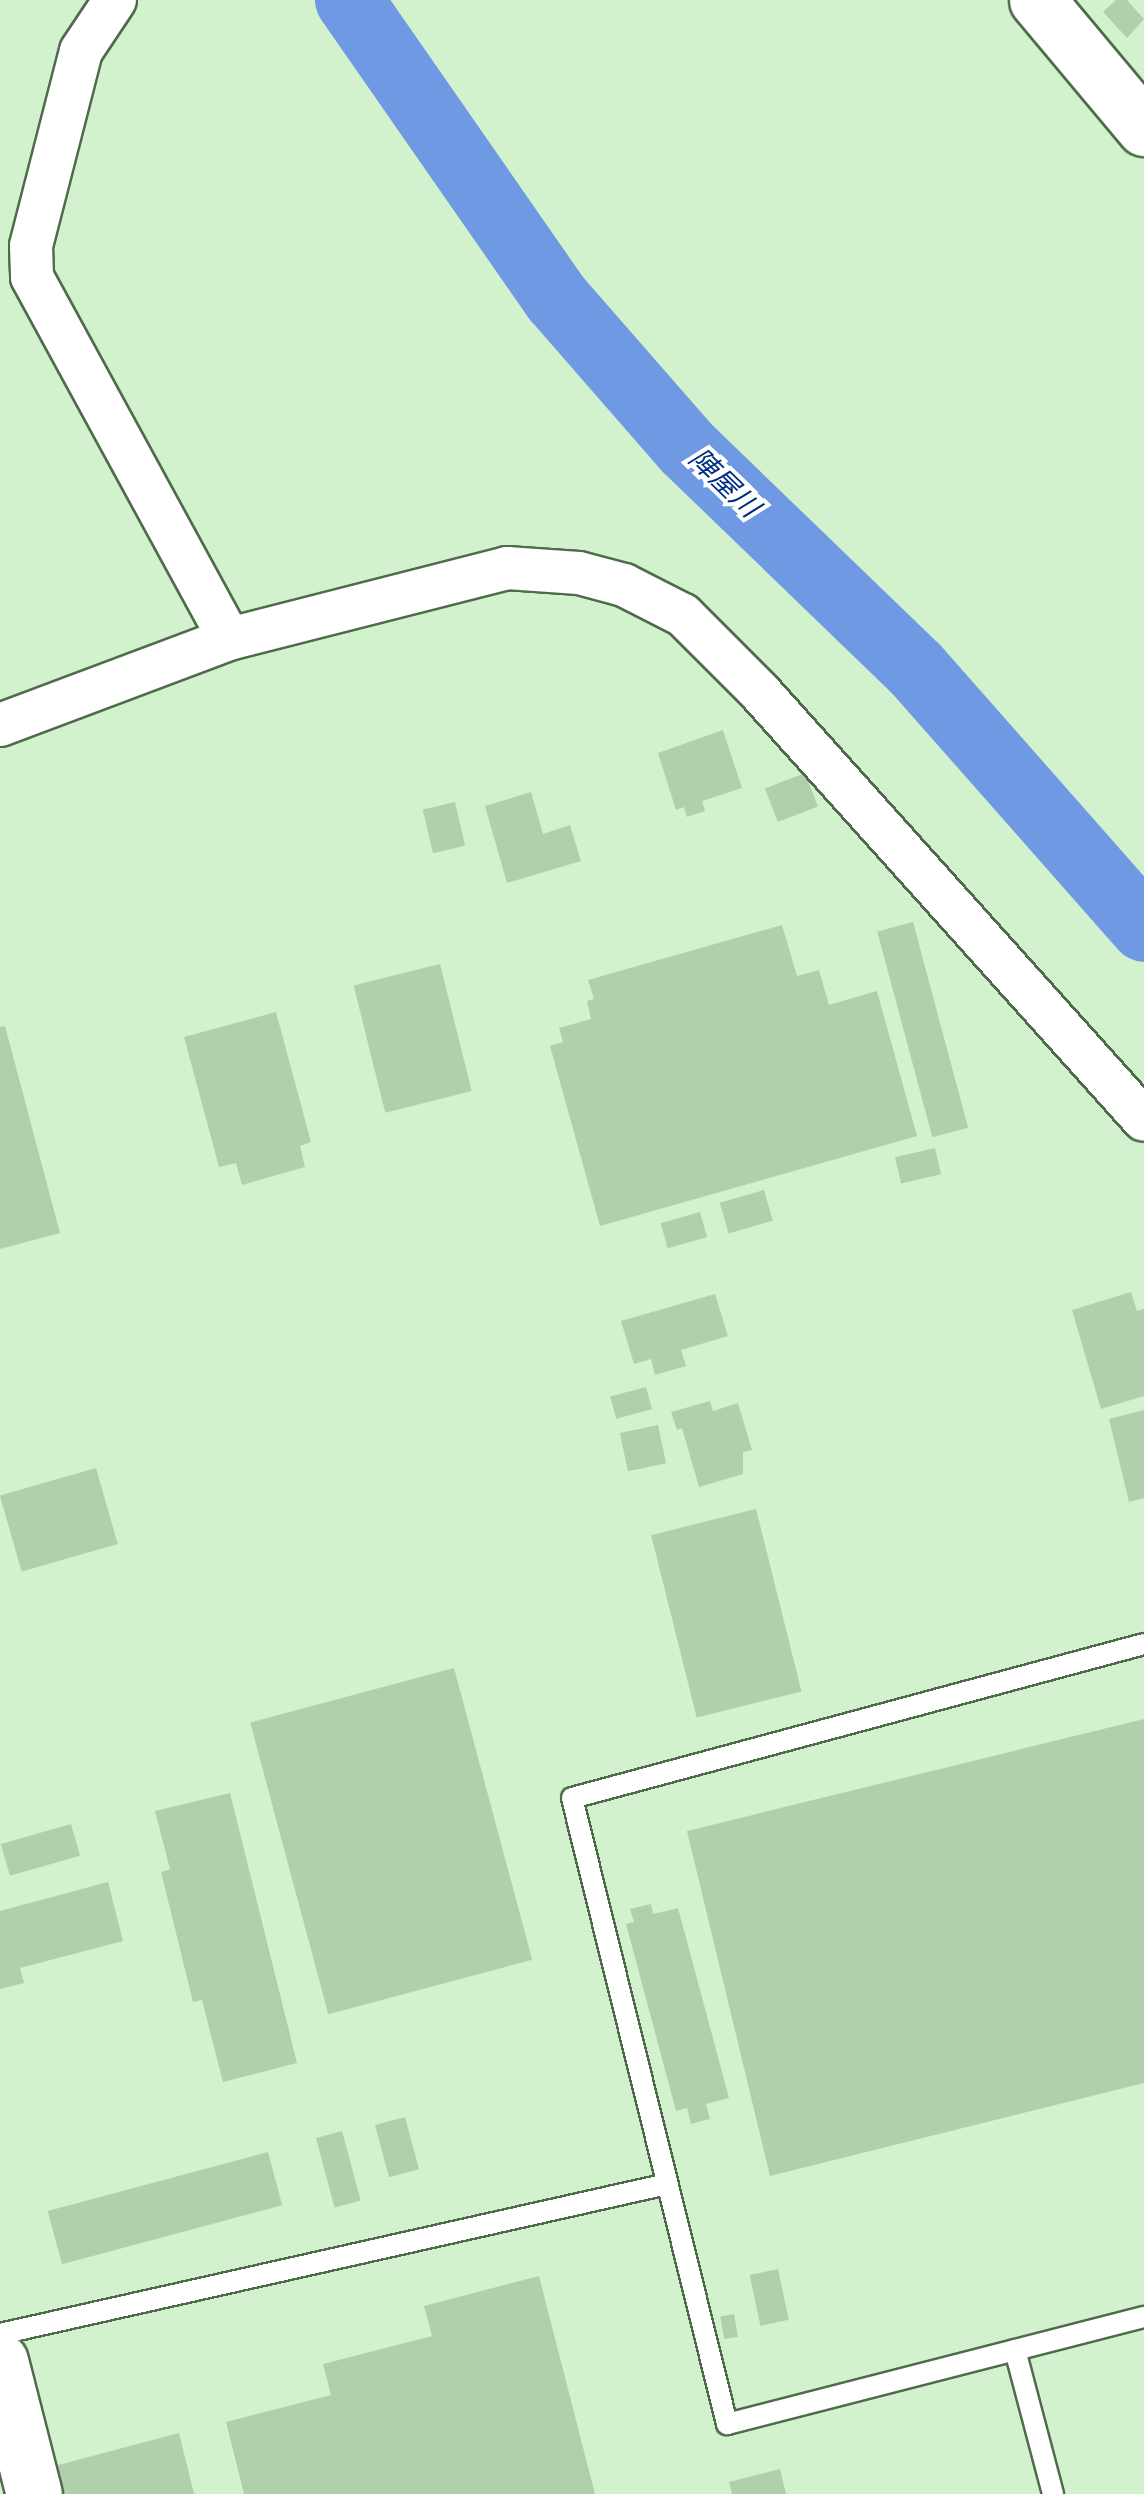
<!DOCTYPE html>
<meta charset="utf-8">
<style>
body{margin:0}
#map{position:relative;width:1144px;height:2494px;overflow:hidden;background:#d1f2cd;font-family:"DM Sans","Noto Sans JP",sans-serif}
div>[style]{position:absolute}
.river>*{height:68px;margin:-34px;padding:0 34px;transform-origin:34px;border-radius:34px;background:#7099e3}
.building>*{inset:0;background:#b0d0ab;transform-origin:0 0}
.roads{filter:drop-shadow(2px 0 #4f6b4b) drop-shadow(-2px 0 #4f6b4b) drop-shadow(0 2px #4f6b4b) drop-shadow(0 -2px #4f6b4b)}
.lane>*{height:20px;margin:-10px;padding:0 10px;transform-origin:10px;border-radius:10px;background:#fff}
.street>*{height:42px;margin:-21px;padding:0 21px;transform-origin:21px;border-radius:21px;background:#fff}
.secondary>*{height:55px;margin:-27.5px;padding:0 27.5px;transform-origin:27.5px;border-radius:27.5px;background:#fff}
span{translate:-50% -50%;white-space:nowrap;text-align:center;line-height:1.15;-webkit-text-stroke:8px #fff;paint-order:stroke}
.water-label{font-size:28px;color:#012e82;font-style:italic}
</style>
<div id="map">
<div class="river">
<div style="left:349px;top:0;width:364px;rotate:55.2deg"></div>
<div style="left:557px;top:299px;width:196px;rotate:48.9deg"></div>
<div style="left:686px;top:447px;width:320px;rotate:44deg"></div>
<div style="left:916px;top:669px;width:345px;rotate:48.6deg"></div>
</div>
<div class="building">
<div style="clip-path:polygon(1116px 0,1127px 0,1144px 19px,1127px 38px,1103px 12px)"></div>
<div style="clip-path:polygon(723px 730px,742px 788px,702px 801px,705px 811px,687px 817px,684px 807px,676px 810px,658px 753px)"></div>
<div style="left:805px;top:773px;width:36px;height:43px;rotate:69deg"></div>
<div style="clip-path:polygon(531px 792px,543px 834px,570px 825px,581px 861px,507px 883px,485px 806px)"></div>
<div style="left:455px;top:802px;width:45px;height:33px;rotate:77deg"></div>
<div style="left:913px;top:922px;width:213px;height:37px;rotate:75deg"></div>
<div style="clip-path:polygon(782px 925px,797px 976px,819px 970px,829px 1005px,877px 991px,917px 1136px,600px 1226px,550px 1046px,563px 1042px,559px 1028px,591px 1019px,587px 1001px,594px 999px,588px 980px)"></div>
<div style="left:440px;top:964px;width:131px;height:89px;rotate:76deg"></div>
<div style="clip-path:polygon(276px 1012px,311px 1142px,300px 1146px,305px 1167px,242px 1185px,236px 1163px,219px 1167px,184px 1037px)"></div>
<div style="clip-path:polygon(5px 1026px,60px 1233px,0 1249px,0 1027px)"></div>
<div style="left:935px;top:1148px;width:27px;height:41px;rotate:77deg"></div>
<div style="left:764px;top:1190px;width:32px;height:46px;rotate:74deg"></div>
<div style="left:700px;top:1212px;width:26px;height:41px;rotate:74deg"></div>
<div style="clip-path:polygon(1131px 1292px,1137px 1311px,1144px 1309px,1144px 1396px,1101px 1409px,1072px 1310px)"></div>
<div style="clip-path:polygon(715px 1294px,728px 1336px,681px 1350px,686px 1366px,655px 1375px,651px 1359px,634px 1364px,621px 1321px)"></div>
<div style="left:646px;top:1387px;width:23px;height:37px;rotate:75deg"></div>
<div style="clip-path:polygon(710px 1401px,713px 1411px,738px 1403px,752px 1450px,743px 1452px,743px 1474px,699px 1487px,682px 1428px,677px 1430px,671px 1412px)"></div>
<div style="clip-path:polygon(1144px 1410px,1144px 1498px,1129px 1502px,1109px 1419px)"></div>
<div style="left:658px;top:1425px;width:39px;height:39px;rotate:78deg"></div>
<div style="left:96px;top:1468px;width:79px;height:100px;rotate:74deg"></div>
<div style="left:756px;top:1509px;width:188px;height:108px;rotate:76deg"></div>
<div style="left:454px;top:1668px;width:302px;height:211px;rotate:75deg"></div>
<div style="clip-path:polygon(1144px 1719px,1144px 2083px,770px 2176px,687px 1831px)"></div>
<div style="clip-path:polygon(230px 1793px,297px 2063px,223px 2082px,202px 2000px,193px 2002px,161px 1872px,170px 1869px,155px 1811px)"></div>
<div style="left:71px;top:1824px;width:33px;height:73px;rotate:74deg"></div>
<div style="clip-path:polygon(108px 1882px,123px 1941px,20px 1968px,24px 1983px,0 1989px,0 1911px)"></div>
<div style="clip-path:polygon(651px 1904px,653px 1914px,678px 1908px,729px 2098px,706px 2104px,710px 2119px,691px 2124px,687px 2108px,676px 2111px,626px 1924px,634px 1922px,630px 1909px)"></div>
<div style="left:405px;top:2117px;width:54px;height:31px;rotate:75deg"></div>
<div style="left:342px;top:2131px;width:72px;height:27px;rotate:75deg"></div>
<div style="left:268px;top:2152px;width:55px;height:228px;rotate:75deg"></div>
<div style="left:778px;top:2269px;width:52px;height:29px;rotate:78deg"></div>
<div style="clip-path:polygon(539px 2276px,595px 2494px,244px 2494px,226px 2422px,331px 2395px,323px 2364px,432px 2336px,424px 2306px)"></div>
<div style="left:734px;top:2314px;width:23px;height:14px;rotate:80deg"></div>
<div style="clip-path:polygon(179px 2433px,194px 2494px,54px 2494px,47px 2468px)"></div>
<div style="clip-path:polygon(780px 2469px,786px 2494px,732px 2494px,729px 2482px)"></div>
</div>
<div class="roads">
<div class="lane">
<div style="left:1144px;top:1644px;width:592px;rotate:164.93deg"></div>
<div style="left:572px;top:1798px;width:645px;rotate:76.09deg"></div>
<div style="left:727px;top:2424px;width:431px;rotate:-14.4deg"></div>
<div style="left:0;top:2334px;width:684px;rotate:-12.67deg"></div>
<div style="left:1015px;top:2350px;width:149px;rotate:75.2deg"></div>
</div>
<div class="street">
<div style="left:115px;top:0;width:61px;rotate:123.7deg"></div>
<div style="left:81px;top:51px;width:201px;rotate:104.4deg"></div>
<div style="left:31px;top:246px;width:31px;rotate:88deg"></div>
<div style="left:32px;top:277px;width:412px;rotate:61.4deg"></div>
<div style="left:0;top:725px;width:245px;rotate:-20.6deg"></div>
<div style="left:229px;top:639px;width:287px;rotate:-14.3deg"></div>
<div style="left:507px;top:568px;width:72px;rotate:4deg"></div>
<div style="left:579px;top:573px;width:47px;rotate:14.9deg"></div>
<div style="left:624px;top:585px;width:66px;rotate:27deg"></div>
<div style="left:683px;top:615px;width:107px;rotate:45deg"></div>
<div style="left:759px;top:691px;width:576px;rotate:48.09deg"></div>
</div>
<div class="secondary">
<div style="left:1037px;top:0;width:167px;rotate:50.1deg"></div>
<div style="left:0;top:2361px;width:137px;rotate:75.7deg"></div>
</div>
</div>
<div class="water-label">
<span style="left:724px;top:483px;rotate:44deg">陣屋川</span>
</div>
</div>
